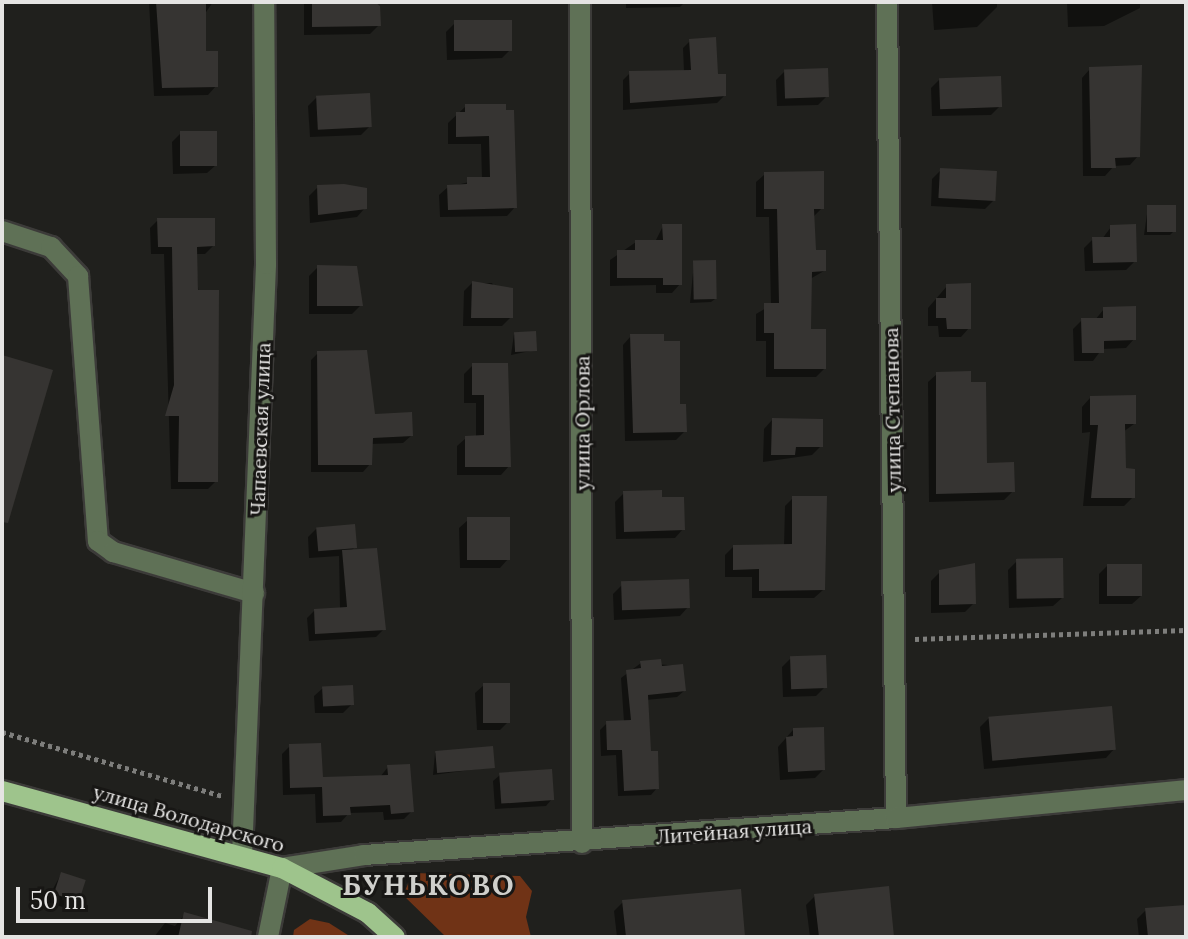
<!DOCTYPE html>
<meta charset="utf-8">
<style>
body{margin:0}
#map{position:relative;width:1188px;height:939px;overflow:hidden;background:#20201d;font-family:Lora,serif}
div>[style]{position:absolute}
.green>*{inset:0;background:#703316}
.shadow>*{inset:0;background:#0007}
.building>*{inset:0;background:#363432;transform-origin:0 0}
.path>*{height:5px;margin-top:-2.5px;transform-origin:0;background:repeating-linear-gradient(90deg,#7e7e7c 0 4px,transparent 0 8px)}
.roads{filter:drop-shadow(2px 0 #3c3b39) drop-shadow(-2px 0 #3c3b39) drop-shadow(0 2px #3c3b39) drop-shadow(0 -2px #3c3b39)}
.minor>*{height:20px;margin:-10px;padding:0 10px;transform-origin:10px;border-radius:10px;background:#5f7156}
.major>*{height:20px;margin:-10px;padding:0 10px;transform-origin:10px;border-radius:10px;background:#9ec48c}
span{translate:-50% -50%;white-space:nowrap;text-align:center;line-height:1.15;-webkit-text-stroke:6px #171614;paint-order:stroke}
.street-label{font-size:20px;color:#e5e4e3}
.district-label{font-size:28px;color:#cfcfcb;font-weight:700;letter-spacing:2px}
.frame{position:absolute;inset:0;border:4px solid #e5e4e3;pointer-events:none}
.scale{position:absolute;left:16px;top:887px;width:196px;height:36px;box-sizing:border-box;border:4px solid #e5e4e3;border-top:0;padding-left:10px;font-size:24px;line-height:28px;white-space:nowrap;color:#e5e4e3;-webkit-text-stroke:6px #171614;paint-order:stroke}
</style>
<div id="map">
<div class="green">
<div style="clip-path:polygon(413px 873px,520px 876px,532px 891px,526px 917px,531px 937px,446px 937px,403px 895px)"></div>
<div style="clip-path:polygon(310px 919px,329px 923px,351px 937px,293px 937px,294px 930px)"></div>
</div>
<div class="shadow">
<div style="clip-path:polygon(149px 2px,213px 2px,204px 15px,204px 53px,216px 86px,208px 95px,154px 96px)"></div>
<div style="clip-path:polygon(304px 2px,375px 2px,379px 25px,370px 34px,304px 35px)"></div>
<div style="clip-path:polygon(626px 2px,685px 2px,680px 7px,626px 8px)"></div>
<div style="clip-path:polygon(932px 2px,997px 2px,997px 7px,977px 27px,934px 30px)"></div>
<div style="clip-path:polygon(1067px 2px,1140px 2px,1140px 8px,1104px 26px,1068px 27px)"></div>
<div style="clip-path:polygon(455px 23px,510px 50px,502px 58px,447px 60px,446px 32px)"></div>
<div style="clip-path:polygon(690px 41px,724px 96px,717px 103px,623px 110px,623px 80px,630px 73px,684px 72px,683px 48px)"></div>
<div style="clip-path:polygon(1140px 67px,1138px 156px,1130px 165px,1114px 166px,1105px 176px,1083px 176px,1082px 78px,1090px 69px)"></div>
<div style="clip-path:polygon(785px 71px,827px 96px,818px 105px,777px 106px,776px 80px)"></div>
<div style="clip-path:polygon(940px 79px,1000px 106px,991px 115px,932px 116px,931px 88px)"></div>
<div style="clip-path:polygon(317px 97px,370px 126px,361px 135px,310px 137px,308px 106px)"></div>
<div style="clip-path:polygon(466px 106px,504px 112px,515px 207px,507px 216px,440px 217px,439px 195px,448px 187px,482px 179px,481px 144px,448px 144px,448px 123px)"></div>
<div style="clip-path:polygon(181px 133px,216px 165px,207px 173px,173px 174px,172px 142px)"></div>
<div style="clip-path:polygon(941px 170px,994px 200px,985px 209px,931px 206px,932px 179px)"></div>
<div style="clip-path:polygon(765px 174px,822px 208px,813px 217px,814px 252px,824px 271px,810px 279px,809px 331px,824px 369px,816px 377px,766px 377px,766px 341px,756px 341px,756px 314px,771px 305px,769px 217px,756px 217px,756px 182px)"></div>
<div style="clip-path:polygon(318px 187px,365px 208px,357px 217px,310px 223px,309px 196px)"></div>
<div style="clip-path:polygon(1148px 207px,1174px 231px,1170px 235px,1144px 235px)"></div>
<div style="clip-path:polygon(158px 220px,213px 246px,205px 254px,195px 254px,216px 481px,208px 489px,171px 489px,164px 254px,151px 254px,150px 228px)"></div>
<div style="clip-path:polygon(663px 226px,680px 284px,672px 293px,656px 293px,656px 285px,610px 286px,610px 260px,636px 242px,655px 242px)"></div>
<div style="clip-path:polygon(1111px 227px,1135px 261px,1126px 270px,1085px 271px,1084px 248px,1093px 239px,1102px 239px)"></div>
<div style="clip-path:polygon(694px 263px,715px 299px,711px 302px,690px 303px)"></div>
<div style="clip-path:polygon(318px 267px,361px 305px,352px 314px,309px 314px,309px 276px)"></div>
<div style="clip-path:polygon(472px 283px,492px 283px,511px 317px,502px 326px,463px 326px,464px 291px)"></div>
<div style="clip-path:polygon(947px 286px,969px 328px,961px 337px,939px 337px,938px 326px,928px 326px,928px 308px)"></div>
<div style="clip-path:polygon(1104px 309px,1134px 339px,1126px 348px,1102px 349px,1093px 361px,1074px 361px,1073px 329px,1082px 320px,1095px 320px)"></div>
<div style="clip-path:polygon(514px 334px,535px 350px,511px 355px)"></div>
<div style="clip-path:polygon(631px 336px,678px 406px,685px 431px,676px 440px,625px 441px,623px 345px)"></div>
<div style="clip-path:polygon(318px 353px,374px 414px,410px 414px,411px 436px,403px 443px,370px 444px,370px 464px,363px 472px,311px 472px,311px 360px)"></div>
<div style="clip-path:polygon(473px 365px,506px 365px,509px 466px,501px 475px,457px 475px,457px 446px,466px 438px,476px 438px,476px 403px,464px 403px,464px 374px)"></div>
<div style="clip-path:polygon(937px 374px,985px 465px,1013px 491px,1004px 500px,929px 502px,928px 382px)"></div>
<div style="clip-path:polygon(1090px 398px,1134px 424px,1123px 432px,1124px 470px,1133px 497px,1124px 506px,1083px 506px,1090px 432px,1082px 433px,1082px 407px)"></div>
<div style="clip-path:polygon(772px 420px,821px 446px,812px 455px,763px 462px,764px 429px)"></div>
<div style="clip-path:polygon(624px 493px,683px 529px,675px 538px,616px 539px,615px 502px)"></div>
<div style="clip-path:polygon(793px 498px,823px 590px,814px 598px,752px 598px,752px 577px,725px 577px,725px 555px,733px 547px,784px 546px,785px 506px)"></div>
<div style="clip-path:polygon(468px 520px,508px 559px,500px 568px,460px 568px,459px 528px)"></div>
<div style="clip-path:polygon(317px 528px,355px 547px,350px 552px,384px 629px,376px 637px,309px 641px,307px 618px,314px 611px,340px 609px,339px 556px,309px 558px,308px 537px)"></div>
<div style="clip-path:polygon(1017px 561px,1062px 598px,1053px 606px,1009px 608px,1008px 570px)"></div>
<div style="clip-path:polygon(1107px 566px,1141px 596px,1132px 604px,1099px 604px,1099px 574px)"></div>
<div style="clip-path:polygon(940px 572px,974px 603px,965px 612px,931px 613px,931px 581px)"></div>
<div style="clip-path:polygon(622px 585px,688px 607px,680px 616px,614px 620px,613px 594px)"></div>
<div style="clip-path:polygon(791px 658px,825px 687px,816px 696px,783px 697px,782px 667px)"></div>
<div style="clip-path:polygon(641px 663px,681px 666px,684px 691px,677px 697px,646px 700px,649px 754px,657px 788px,651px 795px,618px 796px,616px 755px,601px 756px,600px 730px,607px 723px,624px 722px,621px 678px)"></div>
<div style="clip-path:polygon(484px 685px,509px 721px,500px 730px,477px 730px,475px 693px)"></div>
<div style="clip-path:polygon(323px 688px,352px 704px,343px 713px,315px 713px,314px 696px)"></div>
<div style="clip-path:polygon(989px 718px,1114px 749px,1106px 758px,984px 769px,980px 727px)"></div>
<div style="clip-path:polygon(793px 730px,823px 770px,815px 778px,780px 780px,778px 747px)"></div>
<div style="clip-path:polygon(290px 746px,321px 779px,380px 777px,388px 767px,412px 811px,404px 819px,384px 820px,383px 812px,349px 813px,341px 822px,316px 823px,315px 794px,283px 795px,282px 754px)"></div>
<div style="clip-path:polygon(435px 753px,493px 767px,433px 775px)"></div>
<div style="clip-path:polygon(500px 775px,552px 799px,546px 806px,495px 809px,493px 781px)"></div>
<div style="clip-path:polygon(61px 874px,84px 881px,69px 909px,46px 902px)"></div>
<div style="clip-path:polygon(815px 896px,892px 937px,810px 937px,806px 905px)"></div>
<div style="clip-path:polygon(623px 902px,743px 937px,617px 937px,614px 911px)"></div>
<div style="clip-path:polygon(1186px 907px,1186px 937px,1139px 937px,1137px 919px,1146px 910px)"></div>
<div style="clip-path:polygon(185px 914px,213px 937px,154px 937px,165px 923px,175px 926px)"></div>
</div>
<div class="building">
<div style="clip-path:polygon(156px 2px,206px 2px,206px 51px,218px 51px,218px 87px,162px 88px)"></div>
<div style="clip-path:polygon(312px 2px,375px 2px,380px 6px,381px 26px,312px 27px)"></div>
<div style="left:512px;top:20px;width:31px;height:58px;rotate:90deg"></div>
<div style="clip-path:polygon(716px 37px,718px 74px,726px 74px,726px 96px,630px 103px,629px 71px,691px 70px,689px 39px)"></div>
<div style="clip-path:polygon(1142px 65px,1140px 157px,1115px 158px,1116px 168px,1091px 168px,1089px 67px)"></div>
<div style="left:828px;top:68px;width:29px;height:44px;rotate:88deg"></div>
<div style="left:1001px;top:76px;width:31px;height:62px;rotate:88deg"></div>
<div style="left:370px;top:93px;width:34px;height:54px;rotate:87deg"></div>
<div style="clip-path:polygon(465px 104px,506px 104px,506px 110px,514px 110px,517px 208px,448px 210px,447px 185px,467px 184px,467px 177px,490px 177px,489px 136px,456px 137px,456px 112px,465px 112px)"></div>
<div style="left:180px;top:131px;width:37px;height:35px"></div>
<div style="left:940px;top:168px;width:57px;height:30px;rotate:3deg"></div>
<div style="clip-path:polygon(824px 171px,824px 209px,814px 209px,816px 250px,826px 250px,826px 271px,812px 272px,811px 329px,826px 329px,826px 369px,774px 369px,774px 333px,764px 333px,764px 303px,779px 303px,777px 209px,764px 209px,764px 172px)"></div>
<div style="clip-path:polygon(344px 184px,367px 188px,367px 209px,318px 215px,317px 185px)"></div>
<div style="left:1147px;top:205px;width:29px;height:27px"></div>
<div style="clip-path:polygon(157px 218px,215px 218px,215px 246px,197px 247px,198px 290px,219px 290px,218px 482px,178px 482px,179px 416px,165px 416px,174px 385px,172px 247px,158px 247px)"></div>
<div style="clip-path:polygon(662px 224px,682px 224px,682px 285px,663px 285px,663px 278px,617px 278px,617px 250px,635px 250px,635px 240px,663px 240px)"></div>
<div style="clip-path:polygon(1136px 224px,1137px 262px,1093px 263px,1092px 237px,1110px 237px,1110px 225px)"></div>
<div style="left:716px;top:260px;width:39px;height:23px;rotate:89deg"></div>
<div style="clip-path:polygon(317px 265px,357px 266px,363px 306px,317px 306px)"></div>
<div style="clip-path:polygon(472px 281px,513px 288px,513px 318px,471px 318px)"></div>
<div style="clip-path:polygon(971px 283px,971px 329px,947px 329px,946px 318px,936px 318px,936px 298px,946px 298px,946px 284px)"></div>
<div style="clip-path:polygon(1136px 306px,1136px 340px,1104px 341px,1104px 353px,1082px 353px,1081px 318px,1103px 318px,1103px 307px)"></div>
<div style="left:536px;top:331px;width:20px;height:22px;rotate:87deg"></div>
<div style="clip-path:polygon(630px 334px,664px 334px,664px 341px,680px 341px,680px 404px,686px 404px,687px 432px,633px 433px)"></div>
<div style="clip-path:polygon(367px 350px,375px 414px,412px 412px,413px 436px,373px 438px,372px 465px,318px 465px,317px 351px)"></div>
<div style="clip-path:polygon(2px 355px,53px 370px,8px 523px,2px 522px)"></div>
<div style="clip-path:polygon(472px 363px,508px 363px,511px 467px,465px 467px,465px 436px,484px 435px,484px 395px,472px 395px)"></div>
<div style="clip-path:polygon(971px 371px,971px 382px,986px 382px,987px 463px,1014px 462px,1015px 492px,936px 494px,936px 372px)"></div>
<div style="clip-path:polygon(1136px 395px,1136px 424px,1125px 424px,1126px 468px,1135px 469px,1135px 498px,1091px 498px,1098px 425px,1090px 425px,1090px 396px)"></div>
<div style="clip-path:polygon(772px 418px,823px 419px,823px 447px,796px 447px,795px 455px,771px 455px)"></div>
<div style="clip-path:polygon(662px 490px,662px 497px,684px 497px,685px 530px,624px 532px,623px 491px)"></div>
<div style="clip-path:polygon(792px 496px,827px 496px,825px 590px,759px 591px,759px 569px,733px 570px,733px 545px,792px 544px)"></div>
<div style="left:510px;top:517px;width:43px;height:43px;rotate:90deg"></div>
<div style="left:355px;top:524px;width:24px;height:39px;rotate:85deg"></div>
<div style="clip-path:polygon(377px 548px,386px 630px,315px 634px,314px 609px,347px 607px,342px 550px)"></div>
<div style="left:1063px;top:558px;width:40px;height:47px;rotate:89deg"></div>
<div style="clip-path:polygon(975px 563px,976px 604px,939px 605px,939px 570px)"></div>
<div style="left:1107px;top:564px;width:35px;height:32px"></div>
<div style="left:689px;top:579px;width:29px;height:68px;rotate:88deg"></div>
<div style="left:826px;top:655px;width:33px;height:36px;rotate:88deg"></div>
<div style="clip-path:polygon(661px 659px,662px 666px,683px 664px,686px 691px,648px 695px,651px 751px,658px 751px,659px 789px,624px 791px,622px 750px,607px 750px,606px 721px,631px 720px,626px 670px,641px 668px,640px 661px)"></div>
<div style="left:483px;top:683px;width:27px;height:40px"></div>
<div style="left:353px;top:685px;width:20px;height:31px;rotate:87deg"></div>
<div style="left:1112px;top:706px;width:44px;height:124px;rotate:85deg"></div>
<div style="clip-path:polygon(824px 727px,825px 770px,788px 772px,786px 737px,793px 736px,793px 728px)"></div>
<div style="clip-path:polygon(321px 743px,323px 777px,388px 775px,387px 765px,410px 764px,414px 812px,391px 814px,390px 805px,350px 807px,351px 815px,323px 816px,322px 787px,290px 788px,289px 744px)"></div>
<div style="left:493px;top:746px;width:22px;height:58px;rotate:85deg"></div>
<div style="left:552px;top:769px;width:31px;height:53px;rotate:86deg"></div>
<div style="left:61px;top:872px;width:26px;height:23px;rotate:18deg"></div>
<div style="clip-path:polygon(889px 886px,894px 937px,819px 937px,814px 894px)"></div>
<div style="clip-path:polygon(741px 889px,745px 937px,626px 937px,622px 900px)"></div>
<div style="clip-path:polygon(1186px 905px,1186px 937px,1148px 937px,1145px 908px)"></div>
<div style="clip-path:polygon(184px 912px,252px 931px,251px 937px,178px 937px)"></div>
</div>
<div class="path">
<div style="left:915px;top:639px;width:271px;rotate:-1.9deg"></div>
<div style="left:2px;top:732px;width:230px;rotate:16.2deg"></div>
</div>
<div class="roads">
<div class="minor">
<div style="left:580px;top:2px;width:841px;rotate:89.86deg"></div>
<div style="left:887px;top:2px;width:816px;rotate:89.37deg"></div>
<div style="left:2px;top:231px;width:52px;rotate:18.1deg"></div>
<div style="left:51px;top:247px;width:40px;rotate:47deg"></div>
<div style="left:78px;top:276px;width:266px;rotate:85.7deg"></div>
<div style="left:98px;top:541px;width:19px;rotate:36deg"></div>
<div style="left:113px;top:552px;width:147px;rotate:16.2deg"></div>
<div style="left:242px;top:855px;width:591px;rotate:-87.67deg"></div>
<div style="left:266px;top:264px;width:262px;rotate:-90.4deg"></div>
<div style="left:268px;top:937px;width:70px;rotate:-78.5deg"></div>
<div style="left:282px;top:868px;width:83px;rotate:-9deg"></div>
<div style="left:364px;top:855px;width:533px;rotate:-3.98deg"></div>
<div style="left:896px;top:818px;width:291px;rotate:-5.5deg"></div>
</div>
<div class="major">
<div style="left:2px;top:791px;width:290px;rotate:15.4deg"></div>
<div style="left:282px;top:868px;width:97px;rotate:27.6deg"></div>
<div style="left:368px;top:913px;width:36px;rotate:42deg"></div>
</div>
</div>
<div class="street-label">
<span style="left:892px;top:410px;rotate:-91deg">улица Степанова</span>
<span style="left:582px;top:423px;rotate:-90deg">улица Орлова</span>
<span style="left:260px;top:429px;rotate:-88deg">Чапаевская улица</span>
<span style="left:189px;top:818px;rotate:16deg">улица Володарского</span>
<span style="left:734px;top:831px;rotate:-4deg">Литейная улица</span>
</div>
<div class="district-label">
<span style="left:429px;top:885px">БУНЬКОВО</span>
</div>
<div class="frame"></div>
<div class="scale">50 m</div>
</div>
